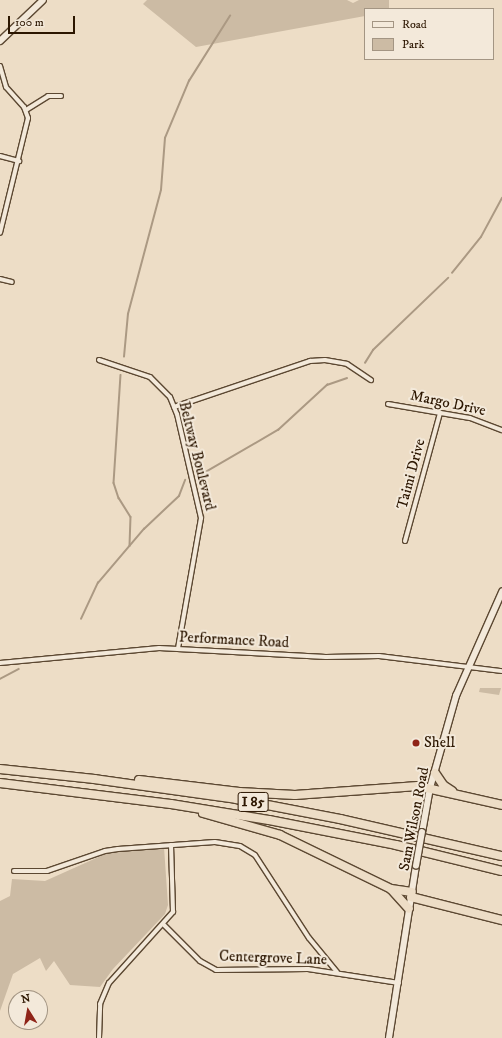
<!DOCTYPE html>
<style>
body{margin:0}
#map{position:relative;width:502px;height:1038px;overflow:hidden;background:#edddc6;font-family:"IM FELL DW Pica",serif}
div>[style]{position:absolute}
.green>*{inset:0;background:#ccbba4}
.stream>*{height:1.5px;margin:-0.75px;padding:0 0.75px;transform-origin:0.75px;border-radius:0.75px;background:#ab9983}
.roads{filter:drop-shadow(1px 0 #5c4832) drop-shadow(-1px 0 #5c4832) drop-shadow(0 1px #5c4832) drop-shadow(0 -1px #5c4832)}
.minor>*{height:4px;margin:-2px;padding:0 2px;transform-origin:2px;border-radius:2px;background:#f3e9da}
.tertiary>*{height:5.5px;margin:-2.75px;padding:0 2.75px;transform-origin:2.75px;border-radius:2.75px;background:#f3e9da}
.secondary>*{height:6px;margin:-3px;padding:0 3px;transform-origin:3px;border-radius:3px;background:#f3e9da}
.motorway>*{height:8px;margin:-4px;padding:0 4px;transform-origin:4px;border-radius:4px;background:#edddc6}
.bridges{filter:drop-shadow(1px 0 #5c4832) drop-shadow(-1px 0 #5c4832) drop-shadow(0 1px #5c4832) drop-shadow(0 -1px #5c4832)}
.tertiary-bridge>*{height:5.5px;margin:-2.75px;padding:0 2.75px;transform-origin:2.75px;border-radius:2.75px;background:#f3e9da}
.dots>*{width:11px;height:11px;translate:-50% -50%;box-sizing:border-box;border:2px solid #f3e9da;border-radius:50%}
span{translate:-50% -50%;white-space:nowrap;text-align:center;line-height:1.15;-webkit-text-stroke:4px #f3e9da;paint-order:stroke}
.shield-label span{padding:1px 3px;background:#f3e9da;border:1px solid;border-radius:3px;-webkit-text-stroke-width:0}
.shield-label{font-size:14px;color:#2c1600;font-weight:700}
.street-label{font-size:15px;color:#2c1600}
.poi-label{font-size:15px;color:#2c1600}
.left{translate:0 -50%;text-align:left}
.legend{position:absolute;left:364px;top:8px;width:130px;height:52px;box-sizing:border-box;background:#f3e9da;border:1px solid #a39583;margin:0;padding:5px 7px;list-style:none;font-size:12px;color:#2c1600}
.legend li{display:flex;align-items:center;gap:8px;height:20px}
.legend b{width:20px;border:1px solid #a39583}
.north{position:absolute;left:8px;top:990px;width:40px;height:40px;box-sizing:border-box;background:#f3e9da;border:1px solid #a39583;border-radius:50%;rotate:349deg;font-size:11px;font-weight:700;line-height:16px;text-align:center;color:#2c1600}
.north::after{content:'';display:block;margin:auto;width:14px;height:18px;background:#8f2418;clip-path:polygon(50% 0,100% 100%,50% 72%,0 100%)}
.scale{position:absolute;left:8px;top:16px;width:67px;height:18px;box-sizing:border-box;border:2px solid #2c1600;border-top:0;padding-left:5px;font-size:12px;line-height:14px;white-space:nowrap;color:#2c1600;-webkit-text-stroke:3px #f3e9da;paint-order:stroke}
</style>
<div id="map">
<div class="green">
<div style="clip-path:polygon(147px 0,347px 0,353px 3px,359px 0,389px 0,389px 9px,365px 9px,365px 16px,196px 47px,143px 4px)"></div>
<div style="clip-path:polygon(480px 688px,501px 688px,499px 695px,479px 692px)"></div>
<div style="clip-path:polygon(164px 847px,168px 905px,165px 914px,113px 969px,100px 987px,70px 985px,54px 961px,46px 971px,40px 958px,13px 974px,0 1011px,0 901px,10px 896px,12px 879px,45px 881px,112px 851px)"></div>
</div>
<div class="stream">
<div style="left:452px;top:273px;width:46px;rotate:-51.1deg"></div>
<div style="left:481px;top:237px;width:44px;rotate:-61.7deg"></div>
<div style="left:124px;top:357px;width:43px;rotate:-84.7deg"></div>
<div style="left:128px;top:314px;width:128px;rotate:-75.1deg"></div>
<div style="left:161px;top:190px;width:52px;rotate:-85.6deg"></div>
<div style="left:165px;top:138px;width:62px;rotate:-67.2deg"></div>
<div style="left:189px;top:81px;width:77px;rotate:-57.8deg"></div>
<div style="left:365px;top:363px;width:15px;rotate:-58deg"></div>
<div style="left:373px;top:350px;width:104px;rotate:-43.8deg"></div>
<div style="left:121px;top:375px;width:108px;rotate:93.7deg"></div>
<div style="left:114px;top:483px;width:16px;rotate:72deg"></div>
<div style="left:119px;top:498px;width:22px;rotate:58deg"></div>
<div style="left:131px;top:517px;width:29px;rotate:92deg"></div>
<div style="left:204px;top:473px;width:86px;rotate:-30.2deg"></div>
<div style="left:278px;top:430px;width:67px;rotate:-42.6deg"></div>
<div style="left:327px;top:385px;width:21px;rotate:-19deg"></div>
<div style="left:81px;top:619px;width:40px;rotate:-65deg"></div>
<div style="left:98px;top:583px;width:71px;rotate:-49.6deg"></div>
<div style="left:144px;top:529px;width:48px;rotate:-43.3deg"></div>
<div style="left:179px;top:496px;width:17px;rotate:-69deg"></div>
<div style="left:0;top:679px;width:21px;rotate:-28deg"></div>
</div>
<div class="roads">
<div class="minor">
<div style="left:0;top:66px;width:22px;rotate:74deg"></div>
<div style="left:6px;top:87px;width:27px;rotate:48deg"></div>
<div style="left:24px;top:107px;width:12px;rotate:70deg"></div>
<div style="left:28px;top:118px;width:118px;rotate:103.7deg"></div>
<div style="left:26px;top:110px;width:26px;rotate:-32deg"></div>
<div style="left:48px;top:96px;width:13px"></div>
<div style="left:0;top:156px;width:20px;rotate:15deg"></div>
<div style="left:0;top:279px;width:12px;rotate:14deg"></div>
<div style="left:99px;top:360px;width:54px;rotate:18.4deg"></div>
<div style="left:150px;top:377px;width:28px;rotate:45deg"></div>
<div style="left:170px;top:397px;width:18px;rotate:68deg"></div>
<div style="left:177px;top:414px;width:107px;rotate:77deg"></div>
<div style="left:201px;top:518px;width:133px;rotate:100deg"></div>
<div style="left:388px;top:404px;width:83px;rotate:9.7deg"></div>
<div style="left:470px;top:418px;width:34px;rotate:21deg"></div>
<div style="left:174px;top:407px;width:144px;rotate:-18.7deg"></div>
<div style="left:310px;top:361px;width:15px;rotate:-4deg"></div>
<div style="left:325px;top:360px;width:22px;rotate:10deg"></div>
<div style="left:347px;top:364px;width:29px;rotate:34deg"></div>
<div style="left:405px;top:541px;width:133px;rotate:-74.7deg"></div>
<div style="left:0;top:663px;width:160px;rotate:-5.4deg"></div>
<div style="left:159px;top:648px;width:167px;rotate:3.1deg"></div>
<div style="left:326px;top:657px;width:53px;rotate:-1.1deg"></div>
<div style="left:379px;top:656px;width:124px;rotate:7deg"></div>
<div style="left:14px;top:871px;width:33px"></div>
<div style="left:47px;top:871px;width:61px;rotate:-19deg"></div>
<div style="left:105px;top:851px;width:13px;rotate:-9deg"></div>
<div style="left:118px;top:849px;width:97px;rotate:-4.1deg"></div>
<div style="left:215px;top:842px;width:25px;rotate:9deg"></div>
<div style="left:240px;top:846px;width:17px;rotate:31deg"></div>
<div style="left:255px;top:855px;width:99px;rotate:57deg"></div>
<div style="left:309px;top:938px;width:44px;rotate:50.5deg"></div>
<div style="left:164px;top:925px;width:51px;rotate:45deg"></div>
<div style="left:200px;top:961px;width:18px;rotate:29deg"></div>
<div style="left:216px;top:970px;width:92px;rotate:-0.6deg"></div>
<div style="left:308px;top:969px;width:92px;rotate:8.7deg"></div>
<div style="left:99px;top:1038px;width:34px;rotate:-88deg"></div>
<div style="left:100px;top:1004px;width:23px;rotate:-67deg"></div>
<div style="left:109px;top:983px;width:96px;rotate:-48deg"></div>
<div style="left:173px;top:912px;width:67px;rotate:-91.7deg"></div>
</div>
<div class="tertiary">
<div style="left:422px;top:833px;width:46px;rotate:-79.9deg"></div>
<div style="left:430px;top:788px;width:96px;rotate:-74.2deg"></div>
<div style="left:456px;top:696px;width:114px;rotate:-66.1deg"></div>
<div style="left:389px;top:1038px;width:174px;rotate:-81.1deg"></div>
</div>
<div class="secondary">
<div style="left:0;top:41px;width:59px;rotate:-43.6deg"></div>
</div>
<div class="motorway">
<div style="left:0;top:769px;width:95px;rotate:6.1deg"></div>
<div style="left:94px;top:779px;width:143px;rotate:8deg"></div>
<div style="left:236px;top:799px;width:106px;rotate:10.9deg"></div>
<div style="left:340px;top:819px;width:166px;rotate:12.9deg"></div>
<div style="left:435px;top:773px;width:14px;rotate:56deg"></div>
<div style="left:443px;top:785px;width:11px;rotate:34deg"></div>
<div style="left:139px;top:780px;width:101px;rotate:6.8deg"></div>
<div style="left:239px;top:792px;width:56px;rotate:3.1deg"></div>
<div style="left:295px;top:795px;width:123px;rotate:-4.2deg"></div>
<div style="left:418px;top:786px;width:86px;rotate:12.7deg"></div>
<div style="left:0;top:783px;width:172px;rotate:7deg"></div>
<div style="left:171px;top:804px;width:99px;rotate:9.3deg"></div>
<div style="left:269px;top:820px;width:129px;rotate:11.1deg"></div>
<div style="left:396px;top:845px;width:109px;rotate:13.8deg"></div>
<div style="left:203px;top:813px;width:80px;rotate:15.9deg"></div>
<div style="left:280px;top:835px;width:123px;rotate:25.9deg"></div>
<div style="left:391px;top:889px;width:21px;rotate:8deg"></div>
<div style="left:392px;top:890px;width:25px;rotate:48deg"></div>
<div style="left:411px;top:897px;width:94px;rotate:14.2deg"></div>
</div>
</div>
<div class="bridges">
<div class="tertiary-bridge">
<div style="left:416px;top:866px;width:34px;rotate:-80deg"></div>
</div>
</div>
<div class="dots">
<div style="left:416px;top:743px;background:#8f2418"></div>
</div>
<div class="shield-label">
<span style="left:253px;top:802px">I 85</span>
</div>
<div class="street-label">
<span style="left:448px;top:403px;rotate:12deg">Margo Drive</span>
<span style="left:197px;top:456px;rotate:76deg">Beltway Boulevard</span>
<span style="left:411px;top:474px;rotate:-75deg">Taimi Drive</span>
<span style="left:234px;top:640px;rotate:3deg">Performance Road</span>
<span style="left:414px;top:819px;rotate:-79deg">Sam Wilson Road</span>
<span style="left:273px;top:958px;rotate:2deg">Centergrove Lane</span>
</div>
<div class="poi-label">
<span class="left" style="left:424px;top:743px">Shell</span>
</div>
<ul class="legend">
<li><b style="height:5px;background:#f3e9da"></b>Road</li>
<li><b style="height:11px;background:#ccbba4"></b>Park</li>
</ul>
<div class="north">N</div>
<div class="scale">100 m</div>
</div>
